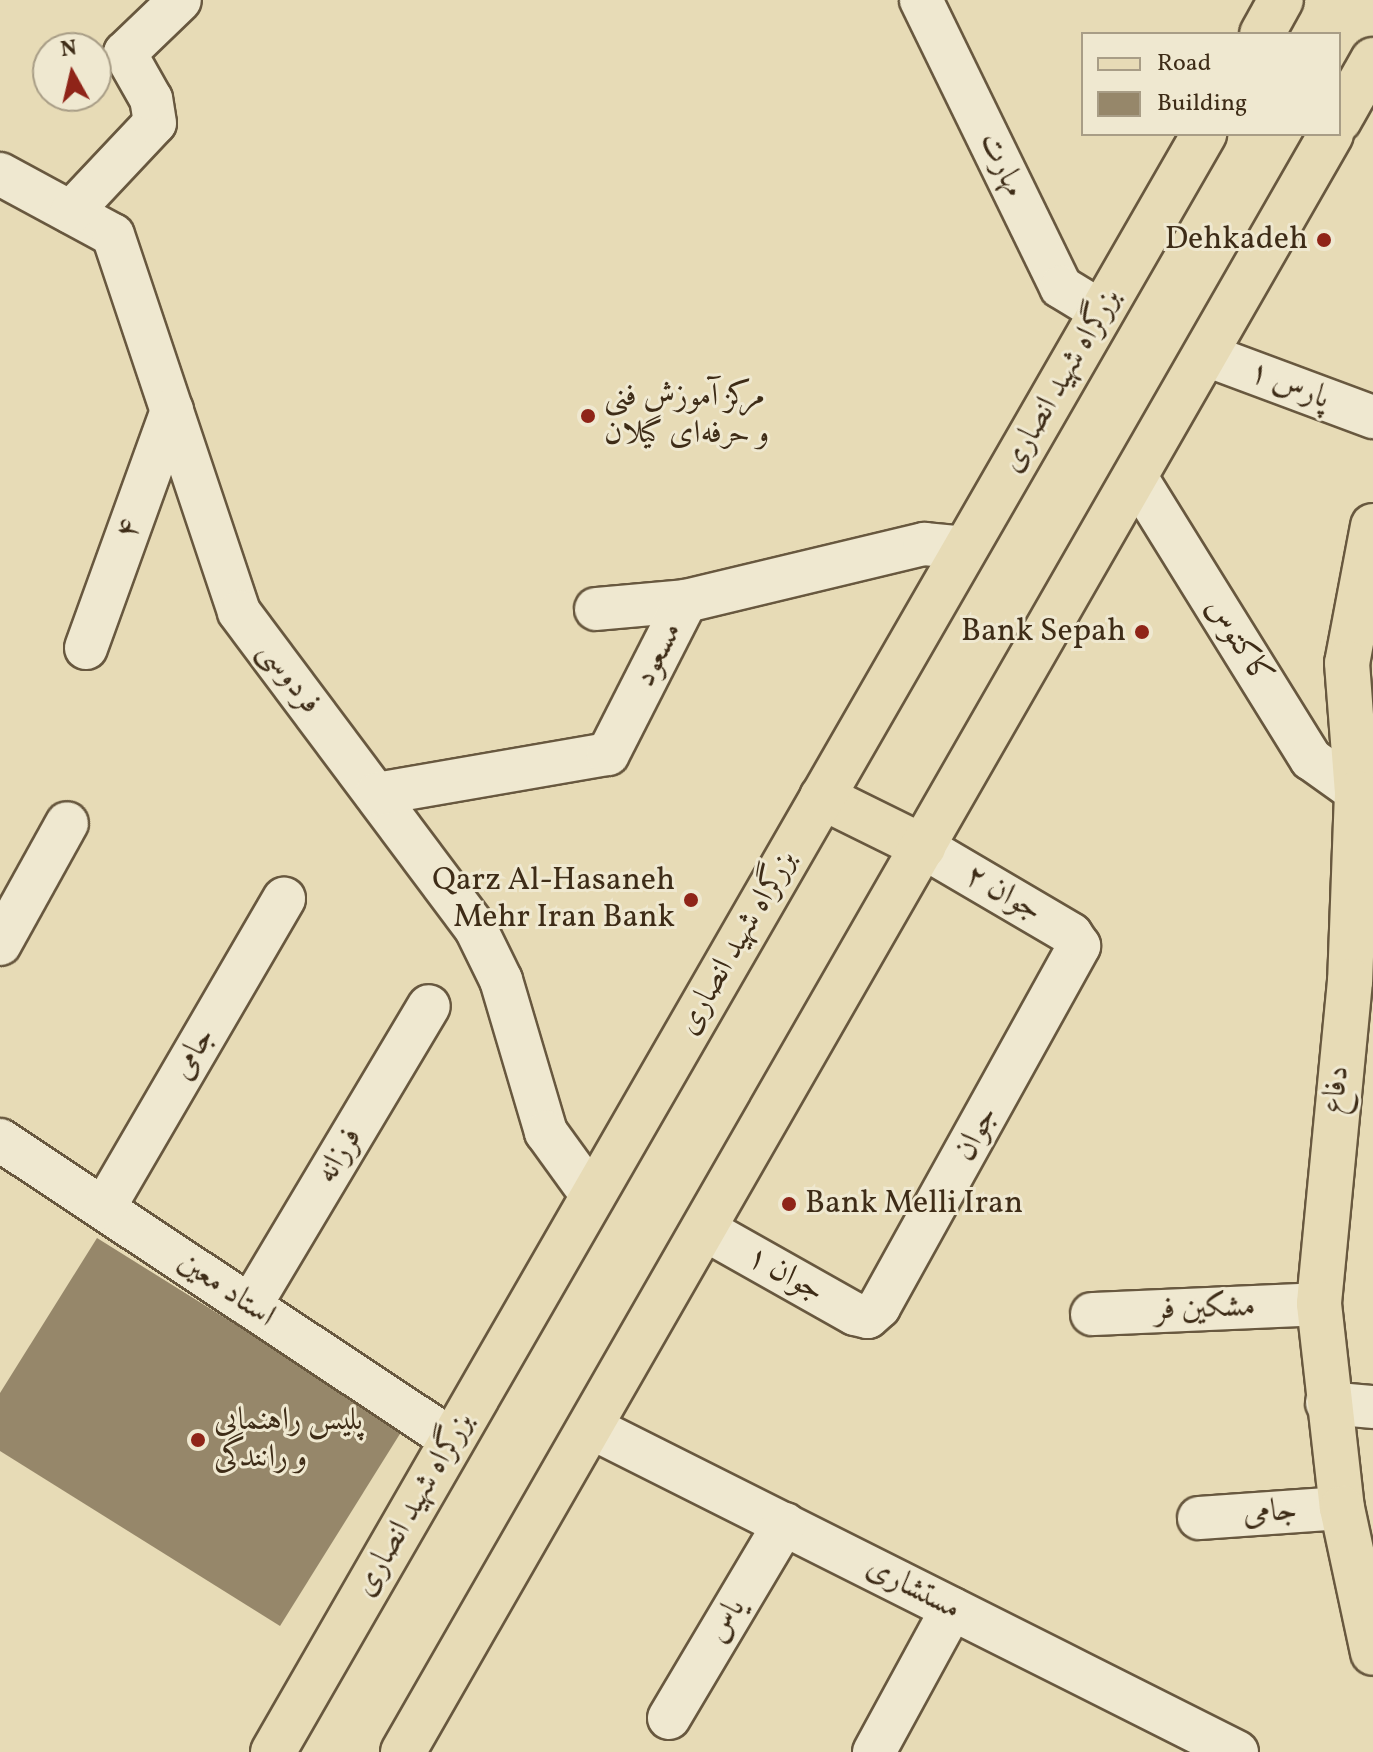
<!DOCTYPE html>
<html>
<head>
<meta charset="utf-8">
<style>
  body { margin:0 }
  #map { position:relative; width:1373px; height:1752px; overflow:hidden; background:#e7dbb6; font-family:Vollkorn,Amiri,serif }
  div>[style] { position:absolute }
  .building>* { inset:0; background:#96876a }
  .roads { filter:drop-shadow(2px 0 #68583f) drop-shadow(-2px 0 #68583f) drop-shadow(0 2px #68583f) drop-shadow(0 -2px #68583f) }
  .minor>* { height:42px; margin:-21px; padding:0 21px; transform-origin:21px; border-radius:21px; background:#efe8d0 }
  .major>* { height:44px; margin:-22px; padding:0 22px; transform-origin:22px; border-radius:22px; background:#e7dbb6 }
  .dots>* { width:22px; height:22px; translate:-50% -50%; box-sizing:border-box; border:4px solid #efe8d0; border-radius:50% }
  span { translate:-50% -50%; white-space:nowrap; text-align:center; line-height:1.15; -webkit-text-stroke:6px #efe8d0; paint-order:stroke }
  .street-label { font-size:32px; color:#3e2c17 }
  .poi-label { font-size:32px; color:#3e2c17 }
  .right { translate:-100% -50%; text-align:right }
  .left { translate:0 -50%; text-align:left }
  .legend { position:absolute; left:1081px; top:32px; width:260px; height:104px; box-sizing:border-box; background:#efe8d0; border:2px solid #a89d86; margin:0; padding:10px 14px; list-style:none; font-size:24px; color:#3e2c17 }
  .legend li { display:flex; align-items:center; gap:16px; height:40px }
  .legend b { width:40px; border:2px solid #a89d86 }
  .north { position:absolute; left:32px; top:32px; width:80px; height:80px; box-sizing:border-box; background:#efe8d0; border:2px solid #a89d86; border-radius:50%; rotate:352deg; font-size:22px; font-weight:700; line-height:32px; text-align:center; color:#3e2c17 }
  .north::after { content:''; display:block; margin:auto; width:28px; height:36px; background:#8f2418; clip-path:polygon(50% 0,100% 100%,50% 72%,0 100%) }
</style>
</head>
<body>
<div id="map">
  <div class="building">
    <div style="clip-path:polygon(97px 1238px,403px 1429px,280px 1626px,0 1451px,0 1393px)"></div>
  </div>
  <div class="roads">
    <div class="minor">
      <div style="left:921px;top:0;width:319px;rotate:64deg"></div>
      <div style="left:1061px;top:287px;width:48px;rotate:31.4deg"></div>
      <div style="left:0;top:174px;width:128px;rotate:28.4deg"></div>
      <div style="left:113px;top:235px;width:397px;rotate:71.5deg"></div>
      <div style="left:239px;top:612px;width:394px;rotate:53.2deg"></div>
      <div style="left:475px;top:927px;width:59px;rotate:63.9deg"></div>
      <div style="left:501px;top:980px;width:159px;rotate:73.5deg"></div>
      <div style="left:546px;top:1132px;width:80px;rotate:54.1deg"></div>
      <div style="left:71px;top:212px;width:122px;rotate:-46.7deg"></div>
      <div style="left:155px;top:123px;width:24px;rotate:-99deg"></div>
      <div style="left:151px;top:99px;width:53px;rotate:-119.5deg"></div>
      <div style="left:125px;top:53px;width:76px;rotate:-43.9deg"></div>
      <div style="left:1206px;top:355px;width:178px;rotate:20.4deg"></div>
      <div style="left:1136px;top:477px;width:332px;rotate:58.2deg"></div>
      <div style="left:1311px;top:759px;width:76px;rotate:35.4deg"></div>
      <div style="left:596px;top:609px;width:90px;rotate:-5.1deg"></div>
      <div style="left:86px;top:648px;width:253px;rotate:-70.1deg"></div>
      <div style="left:376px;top:794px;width:235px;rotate:-9.8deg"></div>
      <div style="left:608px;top:754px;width:172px;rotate:-63deg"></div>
      <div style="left:686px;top:601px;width:245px;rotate:-13.5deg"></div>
      <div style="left:924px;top:544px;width:42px;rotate:5.4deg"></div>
      <div style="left:0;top:944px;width:138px;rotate:-61deg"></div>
      <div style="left:0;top:1140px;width:542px;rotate:33.57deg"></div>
      <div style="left:104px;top:1208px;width:358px;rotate:-59.8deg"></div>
      <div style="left:704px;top:1229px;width:173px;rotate:29.4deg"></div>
      <div style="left:855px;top:1314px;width:13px;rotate:13deg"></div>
      <div style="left:868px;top:1317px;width:15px;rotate:-42deg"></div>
      <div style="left:879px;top:1307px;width:413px;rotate:-61deg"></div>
      <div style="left:1079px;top:946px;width:14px;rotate:-124deg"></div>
      <div style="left:1071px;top:934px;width:172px;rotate:-149.6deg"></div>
      <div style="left:250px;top:1306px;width:349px;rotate:-59.2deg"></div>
      <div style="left:1092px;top:1314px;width:227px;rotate:-2.5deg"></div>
      <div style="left:1327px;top:1403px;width:46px;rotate:5deg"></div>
      <div style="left:590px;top:1427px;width:724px;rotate:26.67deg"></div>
      <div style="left:1199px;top:1518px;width:143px;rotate:-4deg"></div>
      <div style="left:669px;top:1718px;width:226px;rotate:-59.3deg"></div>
      <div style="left:874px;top:1752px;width:163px;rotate:-61.4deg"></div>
    </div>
    <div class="major">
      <div style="left:1262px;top:34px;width:39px;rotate:-61deg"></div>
      <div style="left:1339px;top:120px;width:69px;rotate:-60.5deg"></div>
      <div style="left:1373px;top:526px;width:139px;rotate:100.7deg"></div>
      <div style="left:1347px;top:663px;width:130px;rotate:85.6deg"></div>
      <div style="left:1357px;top:793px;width:188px;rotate:92.1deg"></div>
      <div style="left:1350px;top:981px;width:324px;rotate:95.5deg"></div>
      <div style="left:1319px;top:1304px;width:205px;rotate:83.6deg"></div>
      <div style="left:1342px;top:1508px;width:148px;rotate:77.9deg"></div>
      <div style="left:822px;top:797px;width:113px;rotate:26.3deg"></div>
      <div style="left:273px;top:1752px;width:1867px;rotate:-60.08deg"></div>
      <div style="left:403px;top:1752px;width:1865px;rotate:-60.16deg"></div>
    </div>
  </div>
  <div class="dots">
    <div style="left:1324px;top:240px;background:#8f2418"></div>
    <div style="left:588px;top:416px;background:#8f2418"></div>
    <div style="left:1142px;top:632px;background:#8f2418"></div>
    <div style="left:691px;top:900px;background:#8f2418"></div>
    <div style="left:789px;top:1204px;background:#8f2418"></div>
    <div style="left:198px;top:1440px;background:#8f2418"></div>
  </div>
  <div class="street-label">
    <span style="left:1001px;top:165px;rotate:64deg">مهارت</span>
    <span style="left:1062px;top:381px;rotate:-60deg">بزرگراه شهید انصاری</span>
    <span style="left:1289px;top:386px;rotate:21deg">پارس ۱</span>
    <span style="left:129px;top:529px;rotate:-70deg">۴</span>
    <span style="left:1238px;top:642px;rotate:58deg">کاکتوس</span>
    <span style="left:659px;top:655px;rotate:-63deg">مسعود</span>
    <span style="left:289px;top:678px;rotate:53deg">فردوسی</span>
    <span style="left:1003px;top:894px;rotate:30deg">جوان ۲</span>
    <span style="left:738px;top:943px;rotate:-60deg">بزرگراه شهید انصاری</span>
    <span style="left:194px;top:1054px;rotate:-60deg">جامی</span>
    <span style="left:1337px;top:1090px;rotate:-83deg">دفاع</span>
    <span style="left:977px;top:1134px;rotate:-61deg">جوان</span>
    <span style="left:340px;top:1156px;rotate:-59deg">فرزانه</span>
    <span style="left:785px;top:1275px;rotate:29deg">جوان ۱</span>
    <span style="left:226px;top:1290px;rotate:34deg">استاد معین</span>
    <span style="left:1205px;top:1309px;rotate:-2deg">مشکین فر</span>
    <span style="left:415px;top:1505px;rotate:-60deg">بزرگراه شهید انصاری</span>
    <span style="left:1270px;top:1513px;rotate:-4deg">جامی</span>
    <span style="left:913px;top:1589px;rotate:27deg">مستشاری</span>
    <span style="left:727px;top:1621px;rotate:-59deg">یاس</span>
  </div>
  <div class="poi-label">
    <span class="right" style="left:1308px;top:240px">Dehkadeh</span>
    <span class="left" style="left:604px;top:416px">مرکز آموزش فنی<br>و حرفه‌ای گیلان</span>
    <span class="right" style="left:1126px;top:632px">Bank Sepah</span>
    <span class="right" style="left:675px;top:900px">Qarz Al-Hasaneh<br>Mehr Iran Bank</span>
    <span class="left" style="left:805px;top:1204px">Bank Melli Iran</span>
    <span class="left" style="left:214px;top:1440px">پلیس راهنمایی<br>و رانندگی</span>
  </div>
  <ul class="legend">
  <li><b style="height:10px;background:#e7dbb6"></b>Road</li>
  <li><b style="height:22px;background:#96876a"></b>Building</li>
  </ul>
  <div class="north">N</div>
</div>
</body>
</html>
